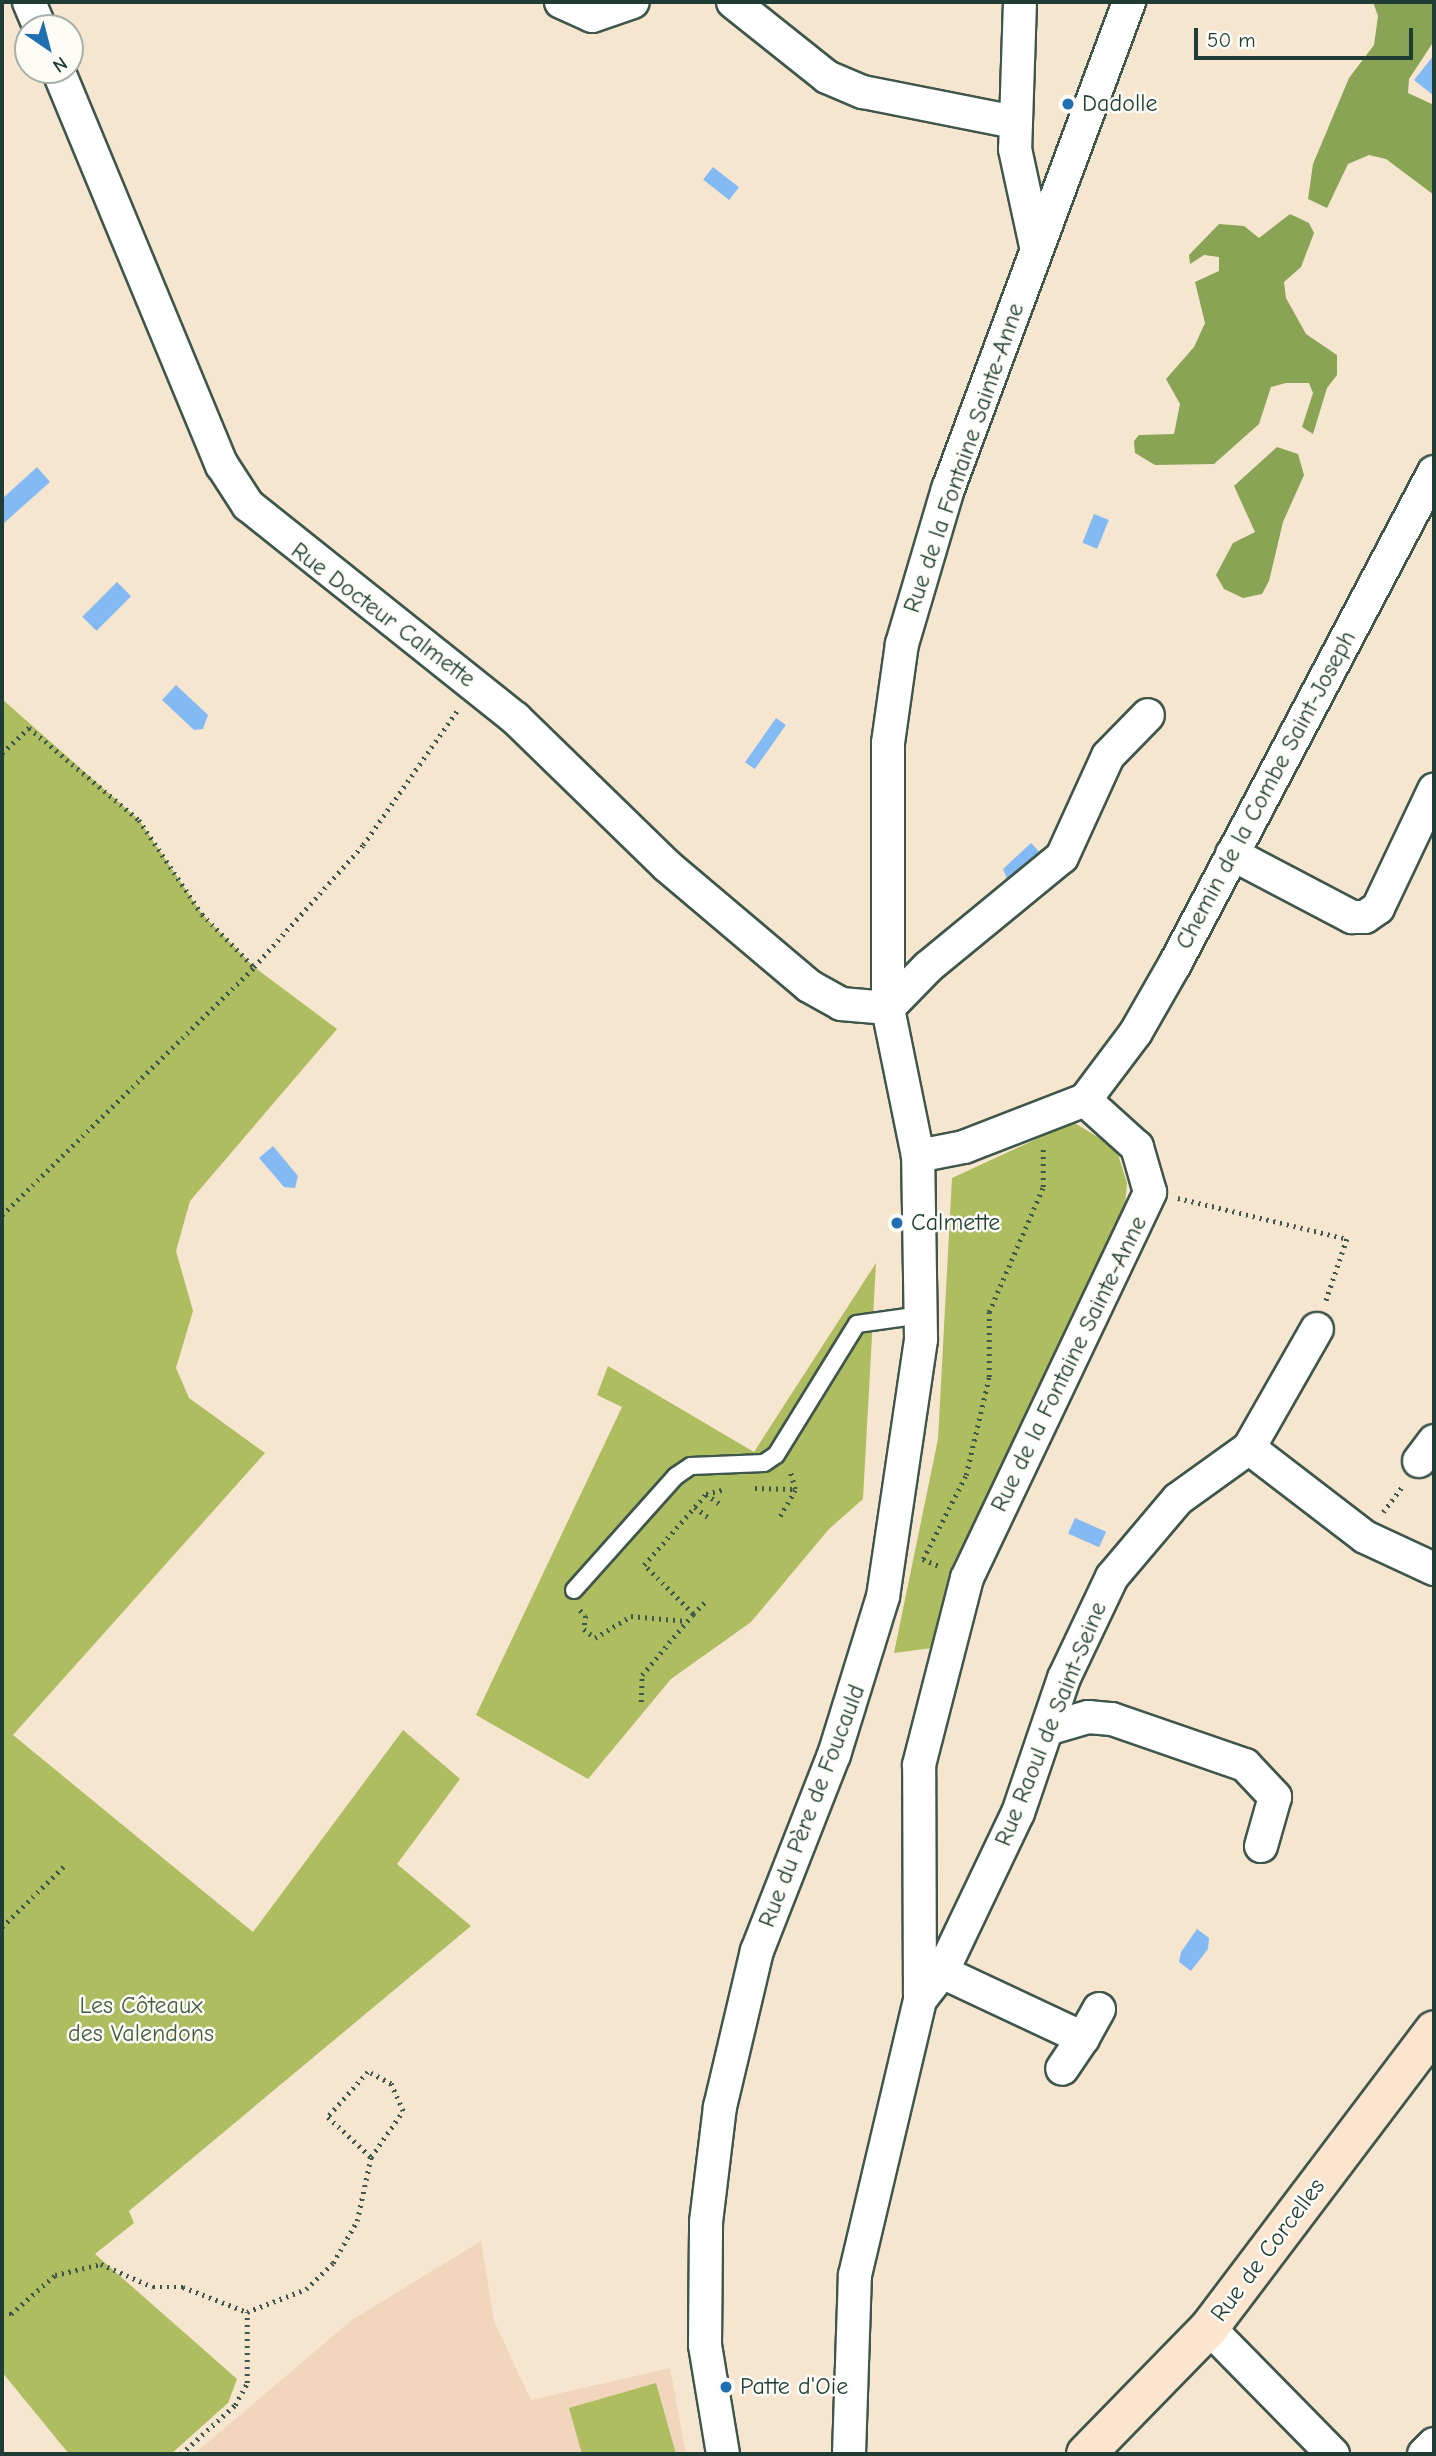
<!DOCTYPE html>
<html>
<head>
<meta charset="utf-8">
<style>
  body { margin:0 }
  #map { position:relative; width:1436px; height:2456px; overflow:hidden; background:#f6e6d0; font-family:"Comic Neue",sans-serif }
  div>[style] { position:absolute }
  .built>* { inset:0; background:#f1d5bd }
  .green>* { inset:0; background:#adbd60 }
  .forest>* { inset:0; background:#8aa456 }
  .water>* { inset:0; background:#84baf3; transform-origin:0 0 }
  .path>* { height:4.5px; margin-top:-2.25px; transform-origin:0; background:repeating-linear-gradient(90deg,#3f564b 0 2px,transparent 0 7px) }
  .roads { filter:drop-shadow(2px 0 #3f564b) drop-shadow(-2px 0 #3f564b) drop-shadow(0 2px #3f564b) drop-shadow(0 -2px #3f564b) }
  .lane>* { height:16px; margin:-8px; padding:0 8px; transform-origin:8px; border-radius:8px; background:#fff }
  .street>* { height:32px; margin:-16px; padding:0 16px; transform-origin:16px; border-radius:16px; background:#fff }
  .secondary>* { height:38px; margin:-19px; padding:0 19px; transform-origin:19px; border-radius:19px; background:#fbe5cf }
  .dots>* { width:19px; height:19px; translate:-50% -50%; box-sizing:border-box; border:4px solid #fdfcf7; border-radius:50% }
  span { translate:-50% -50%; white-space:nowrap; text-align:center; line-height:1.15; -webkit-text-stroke:5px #fdfcf7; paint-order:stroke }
  .poi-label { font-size:24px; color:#1f3d34 }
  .left { translate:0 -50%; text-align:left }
  .street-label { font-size:24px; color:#1f3d34 }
  .park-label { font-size:24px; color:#425d3f }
  .frame { position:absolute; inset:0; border:4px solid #1f3d34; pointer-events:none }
  .north { position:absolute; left:14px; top:14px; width:70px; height:70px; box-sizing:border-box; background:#fdfcf7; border:2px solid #a4b0a9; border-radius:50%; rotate:145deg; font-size:19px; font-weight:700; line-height:28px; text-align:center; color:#1f3d34 }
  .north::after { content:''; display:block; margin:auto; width:24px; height:32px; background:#1f6fb2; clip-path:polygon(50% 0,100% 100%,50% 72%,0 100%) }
  .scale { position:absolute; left:1194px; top:28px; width:219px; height:32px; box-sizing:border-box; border:4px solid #1f3d34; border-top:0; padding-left:9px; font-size:21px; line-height:24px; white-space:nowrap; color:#1f3d34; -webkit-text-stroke:5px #fdfcf7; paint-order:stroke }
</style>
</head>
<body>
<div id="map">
  <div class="built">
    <div style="clip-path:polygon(481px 2241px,494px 2321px,531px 2400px,670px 2368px,686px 2454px,194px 2454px,352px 2320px)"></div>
  </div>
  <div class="green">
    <div style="clip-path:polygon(2px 699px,139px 820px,202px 914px,254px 967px,337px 1029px,190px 1201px,176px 1251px,193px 1311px,176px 1368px,189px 1398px,265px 1453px,13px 1735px,253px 1932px,403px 1730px,460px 1779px,397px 1864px,471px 1926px,129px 2211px,134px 2223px,95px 2254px,237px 2379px,228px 2403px,171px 2454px,69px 2454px,2px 2372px)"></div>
    <div style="clip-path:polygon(1073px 1122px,1116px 1148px,1127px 1183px,1125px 1205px,1059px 1363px,1051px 1373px,1046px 1370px,1015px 1450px,980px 1509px,932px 1648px,894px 1653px,938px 1439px,952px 1178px)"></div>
    <div style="clip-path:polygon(876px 1263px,863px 1499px,829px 1529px,751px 1622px,671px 1679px,588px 1779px,476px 1715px,622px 1407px,597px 1395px,608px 1366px,754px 1452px)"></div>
    <div style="clip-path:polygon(656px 2383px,676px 2454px,582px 2454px,569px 2408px)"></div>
  </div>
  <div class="forest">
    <div style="clip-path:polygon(1373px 2px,1434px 2px,1434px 41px,1409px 79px,1408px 93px,1434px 105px,1434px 195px,1386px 159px,1369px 155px,1348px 164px,1327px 208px,1308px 199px,1313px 164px,1349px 78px,1374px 45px,1378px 16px)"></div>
    <div style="clip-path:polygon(1290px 214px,1309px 223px,1314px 233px,1301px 267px,1284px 282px,1286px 298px,1306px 334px,1337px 355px,1337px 375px,1327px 388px,1313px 434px,1302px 427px,1313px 393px,1309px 383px,1286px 383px,1271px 387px,1259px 424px,1214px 464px,1155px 465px,1135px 453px,1134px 441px,1139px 435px,1174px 434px,1180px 404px,1166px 379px,1194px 347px,1205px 323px,1195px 282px,1219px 271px,1219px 257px,1204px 255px,1190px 264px,1189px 255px,1219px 224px,1244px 226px,1259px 238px)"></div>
    <div style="clip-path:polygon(1277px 447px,1298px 454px,1304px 475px,1283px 522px,1269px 581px,1262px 594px,1243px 598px,1224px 589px,1216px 575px,1233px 543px,1255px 532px,1234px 486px)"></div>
  </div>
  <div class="water">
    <div style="clip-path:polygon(1434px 55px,1434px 96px,1414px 80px)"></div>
    <div style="left:713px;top:167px;width:33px;height:16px;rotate:38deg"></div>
    <div style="clip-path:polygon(37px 467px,50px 482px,4px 523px,2px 499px)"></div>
    <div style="left:1094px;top:514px;width:16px;height:31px;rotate:22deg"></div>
    <div style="left:117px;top:582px;width:20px;height:49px;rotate:45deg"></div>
    <div style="clip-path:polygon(176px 685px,208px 715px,203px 729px,194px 730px,162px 700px)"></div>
    <div style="left:776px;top:718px;width:12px;height:54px;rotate:35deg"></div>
    <div style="clip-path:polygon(1031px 843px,1043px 856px,1010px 886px,1003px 869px)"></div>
    <div style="clip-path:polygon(273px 1146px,298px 1176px,295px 1188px,284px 1187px,259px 1158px)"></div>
    <div style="left:1075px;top:1518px;width:34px;height:17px;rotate:24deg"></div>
    <div style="clip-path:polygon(1197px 1929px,1209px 1938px,1208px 1949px,1191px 1971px,1179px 1962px,1181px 1952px)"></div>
  </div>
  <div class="path">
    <div style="left:2px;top:753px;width:37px;rotate:-43deg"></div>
    <div style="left:29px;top:728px;width:143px;rotate:39.9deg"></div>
    <div style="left:139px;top:820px;width:113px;rotate:56.2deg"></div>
    <div style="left:202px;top:914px;width:74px;rotate:45.5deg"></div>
    <div style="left:254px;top:967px;width:164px;rotate:-48.2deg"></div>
    <div style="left:363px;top:845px;width:167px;rotate:-55deg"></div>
    <div style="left:1178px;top:1198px;width:174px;rotate:13.6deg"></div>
    <div style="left:1347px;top:1239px;width:65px;rotate:108.7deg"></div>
    <div style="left:2px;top:1215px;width:354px;rotate:-44.5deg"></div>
    <div style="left:755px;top:1488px;width:40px;rotate:1.4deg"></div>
    <div style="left:795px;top:1489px;width:18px;rotate:-106deg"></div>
    <div style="left:706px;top:1494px;width:16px;rotate:35deg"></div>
    <div style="left:695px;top:1507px;width:16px;rotate:38deg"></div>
    <div style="left:1383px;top:1512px;width:34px;rotate:-53deg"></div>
    <div style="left:780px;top:1516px;width:30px;rotate:-60deg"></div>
    <div style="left:923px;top:1559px;width:94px;rotate:-62.9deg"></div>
    <div style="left:966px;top:1475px;width:101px;rotate:-76.8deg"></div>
    <div style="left:989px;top:1377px;width:65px;rotate:-90deg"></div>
    <div style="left:989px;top:1312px;width:136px;rotate:-66.6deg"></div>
    <div style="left:1043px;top:1187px;width:39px;rotate:-90deg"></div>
    <div style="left:923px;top:1559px;width:20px;rotate:24deg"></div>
    <div style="left:580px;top:1610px;width:8px;rotate:45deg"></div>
    <div style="left:586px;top:1616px;width:13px;rotate:99deg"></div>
    <div style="left:584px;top:1629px;width:14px;rotate:39deg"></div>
    <div style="left:595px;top:1638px;width:42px;rotate:-31.4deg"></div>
    <div style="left:631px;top:1616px;width:55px;rotate:5.2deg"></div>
    <div style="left:693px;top:1614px;width:16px;rotate:-45deg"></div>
    <div style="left:641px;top:1702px;width:27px;rotate:-88deg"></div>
    <div style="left:642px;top:1675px;width:80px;rotate:-50.1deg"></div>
    <div style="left:693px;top:1614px;width:69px;rotate:-135deg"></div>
    <div style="left:644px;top:1565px;width:94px;rotate:-48.9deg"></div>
    <div style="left:706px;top:1494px;width:20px;rotate:-15deg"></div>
    <div style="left:2px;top:1927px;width:90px;rotate:-44.5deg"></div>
    <div style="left:2px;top:2314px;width:9px"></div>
    <div style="left:11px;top:2314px;width:59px;rotate:-41.6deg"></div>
    <div style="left:55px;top:2275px;width:47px;rotate:-13.4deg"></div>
    <div style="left:101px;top:2264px;width:57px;rotate:23.9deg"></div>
    <div style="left:153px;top:2287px;width:30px"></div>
    <div style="left:183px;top:2287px;width:69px;rotate:21.3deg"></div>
    <div style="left:247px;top:2312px;width:63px;rotate:-21.3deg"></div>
    <div style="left:306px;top:2289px;width:37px;rotate:-44deg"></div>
    <div style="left:333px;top:2263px;width:48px;rotate:-60.3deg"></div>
    <div style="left:357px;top:2221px;width:66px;rotate:-77.7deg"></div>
    <div style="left:371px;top:2157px;width:56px;rotate:-55.2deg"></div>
    <div style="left:403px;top:2111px;width:30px;rotate:-114deg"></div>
    <div style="left:391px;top:2084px;width:26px;rotate:-152deg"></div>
    <div style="left:368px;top:2072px;width:60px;rotate:131.6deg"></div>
    <div style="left:328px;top:2117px;width:59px;rotate:42.9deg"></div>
    <div style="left:181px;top:2454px;width:73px;rotate:-42.2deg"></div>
    <div style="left:235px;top:2405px;width:25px;rotate:-61deg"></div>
    <div style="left:247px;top:2383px;width:71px;rotate:-90deg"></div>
  </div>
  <div class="roads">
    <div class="lane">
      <div style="left:574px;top:1590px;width:153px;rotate:-48.2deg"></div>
      <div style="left:676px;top:1476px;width:18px;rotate:-34deg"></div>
      <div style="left:691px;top:1466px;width:73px;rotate:-2.4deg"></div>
      <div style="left:764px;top:1463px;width:14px;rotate:-34deg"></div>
      <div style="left:776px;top:1455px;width:154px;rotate:-58.3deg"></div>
      <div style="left:857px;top:1324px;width:65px;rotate:-8deg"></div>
    </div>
    <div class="street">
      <div style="left:29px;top:2px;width:28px;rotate:67deg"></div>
      <div style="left:561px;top:2px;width:34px;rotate:24deg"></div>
      <div style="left:592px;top:16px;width:43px;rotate:-18.9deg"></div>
      <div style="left:733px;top:2px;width:120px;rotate:38.6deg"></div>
      <div style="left:827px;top:77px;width:39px;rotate:23deg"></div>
      <div style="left:863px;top:92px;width:155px;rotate:11.2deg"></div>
      <div style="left:1020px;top:2px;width:147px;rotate:91.9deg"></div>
      <div style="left:1015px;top:149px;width:99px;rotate:77.8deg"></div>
      <div style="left:58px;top:70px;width:428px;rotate:67.5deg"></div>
      <div style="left:222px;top:465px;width:48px;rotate:57deg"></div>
      <div style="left:248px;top:505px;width:342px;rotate:38.6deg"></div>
      <div style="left:515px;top:718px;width:211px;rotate:44.2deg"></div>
      <div style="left:666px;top:865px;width:187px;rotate:40.2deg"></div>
      <div style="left:809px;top:986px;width:37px;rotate:29deg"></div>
      <div style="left:841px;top:1004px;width:47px;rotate:4.9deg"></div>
      <div style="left:1232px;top:854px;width:136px;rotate:27.7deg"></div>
      <div style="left:1352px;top:917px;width:13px"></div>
      <div style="left:1365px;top:917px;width:16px;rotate:-35deg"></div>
      <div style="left:1378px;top:908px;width:131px;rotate:-64.6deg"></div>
      <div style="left:888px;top:1008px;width:57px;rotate:-45.7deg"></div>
      <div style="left:928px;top:967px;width:173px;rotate:-39.4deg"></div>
      <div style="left:1062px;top:857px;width:111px;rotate:-65.5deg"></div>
      <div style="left:1108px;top:756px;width:57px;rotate:-45.7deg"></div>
      <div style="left:1085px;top:1100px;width:85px;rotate:-53.1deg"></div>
      <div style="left:1136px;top:1032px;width:78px;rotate:-60.2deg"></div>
      <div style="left:1175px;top:964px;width:556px;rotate:-62.24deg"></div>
      <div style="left:1249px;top:1448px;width:137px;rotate:-60.3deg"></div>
      <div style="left:1419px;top:1461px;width:25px;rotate:-53deg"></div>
      <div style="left:1050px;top:1728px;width:40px;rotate:-16deg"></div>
      <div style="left:1088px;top:1717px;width:24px;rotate:5deg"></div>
      <div style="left:1112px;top:1719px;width:141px;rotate:19.1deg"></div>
      <div style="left:1245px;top:1765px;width:44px;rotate:46.8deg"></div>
      <div style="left:1275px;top:1797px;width:51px;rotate:105.9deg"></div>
      <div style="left:942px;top:1972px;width:156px;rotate:25.1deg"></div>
      <div style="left:1083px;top:2038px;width:37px;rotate:124deg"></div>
      <div style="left:920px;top:2000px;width:36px;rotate:-52deg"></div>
      <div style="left:942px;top:1972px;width:176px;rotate:-64.5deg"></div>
      <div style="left:1018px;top:1813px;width:143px;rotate:-71.2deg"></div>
      <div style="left:1064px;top:1678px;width:112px;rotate:-64.6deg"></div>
      <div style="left:1112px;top:1577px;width:102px;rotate:-49.8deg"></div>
      <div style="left:1178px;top:1499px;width:87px;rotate:-35.7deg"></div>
      <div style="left:1249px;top:1448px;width:146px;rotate:37.5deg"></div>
      <div style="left:1365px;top:1537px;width:76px;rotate:24.9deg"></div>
      <div style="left:1083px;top:2038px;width:33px;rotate:-61deg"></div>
      <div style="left:1209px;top:2328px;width:177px;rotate:45.5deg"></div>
      <div style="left:723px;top:2454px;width:110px;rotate:-99.4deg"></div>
      <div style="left:705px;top:2345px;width:123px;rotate:-89.5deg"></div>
      <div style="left:706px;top:2222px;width:116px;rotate:-83.1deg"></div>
      <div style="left:720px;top:2107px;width:160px;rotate:-76.7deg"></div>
      <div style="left:757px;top:1951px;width:211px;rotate:-68.6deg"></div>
      <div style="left:834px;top:1755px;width:165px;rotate:-72.8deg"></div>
      <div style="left:883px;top:1597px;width:261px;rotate:-81.6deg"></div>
      <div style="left:921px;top:1339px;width:183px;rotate:-90.9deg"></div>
      <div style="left:918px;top:1156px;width:151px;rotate:-101.5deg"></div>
      <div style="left:888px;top:1008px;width:265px;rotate:-90deg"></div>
      <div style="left:888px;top:743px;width:100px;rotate:-82deg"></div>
      <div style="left:902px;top:644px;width:162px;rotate:-73.5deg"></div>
      <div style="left:948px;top:489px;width:520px;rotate:-69.61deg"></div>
      <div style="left:849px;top:2454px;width:179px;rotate:-88.1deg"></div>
      <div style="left:855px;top:2275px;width:283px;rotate:-76.7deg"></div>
      <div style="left:920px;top:2000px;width:235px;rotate:-90.2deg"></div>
      <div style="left:919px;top:1765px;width:193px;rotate:-75.6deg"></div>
      <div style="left:967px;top:1578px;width:427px;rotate:-64.6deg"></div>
      <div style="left:1150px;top:1192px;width:47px;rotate:-106.1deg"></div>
      <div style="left:1137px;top:1147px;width:70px;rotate:-137.9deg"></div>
      <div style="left:1085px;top:1100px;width:130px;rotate:158.8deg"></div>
      <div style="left:964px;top:1147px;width:47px;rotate:168.9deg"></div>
      <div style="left:1424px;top:2454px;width:14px;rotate:-45deg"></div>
    </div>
    <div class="secondary">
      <div style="left:1086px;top:2454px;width:176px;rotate:-45.7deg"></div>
      <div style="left:1209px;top:2328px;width:373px;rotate:-52.9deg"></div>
    </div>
  </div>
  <div class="dots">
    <div style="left:1068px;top:104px;background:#1f6fb2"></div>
    <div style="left:897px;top:1223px;background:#1f6fb2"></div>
    <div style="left:726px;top:2387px;background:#1f6fb2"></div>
  </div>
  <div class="poi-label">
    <span class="left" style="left:1082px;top:104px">Dadolle</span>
    <span class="left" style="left:911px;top:1223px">Calmette</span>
    <span class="left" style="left:740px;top:2387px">Patte d'Oie</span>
  </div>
  <div class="street-label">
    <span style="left:964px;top:458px;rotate:-71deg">Rue de la Fontaine Sainte-Anne</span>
    <span style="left:383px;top:615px;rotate:37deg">Rue Docteur Calmette</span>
    <span style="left:1266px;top:790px;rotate:-62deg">Chemin de la Combe Saint-Joseph</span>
    <span style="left:1069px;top:1364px;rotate:-64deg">Rue de la Fontaine Sainte-Anne</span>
    <span style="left:1051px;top:1724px;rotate:-68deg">Rue Raoul de Saint-Seine</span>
    <span style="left:812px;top:1806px;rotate:-69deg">Rue du Père de Foucauld</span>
    <span style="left:1268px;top:2250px;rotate:-53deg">Rue de Corcelles</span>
  </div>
  <div class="park-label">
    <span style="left:141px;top:2020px">Les Côteaux<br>des Valendons</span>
  </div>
  <div class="frame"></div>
  <div class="north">N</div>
  <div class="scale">50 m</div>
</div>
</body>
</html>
